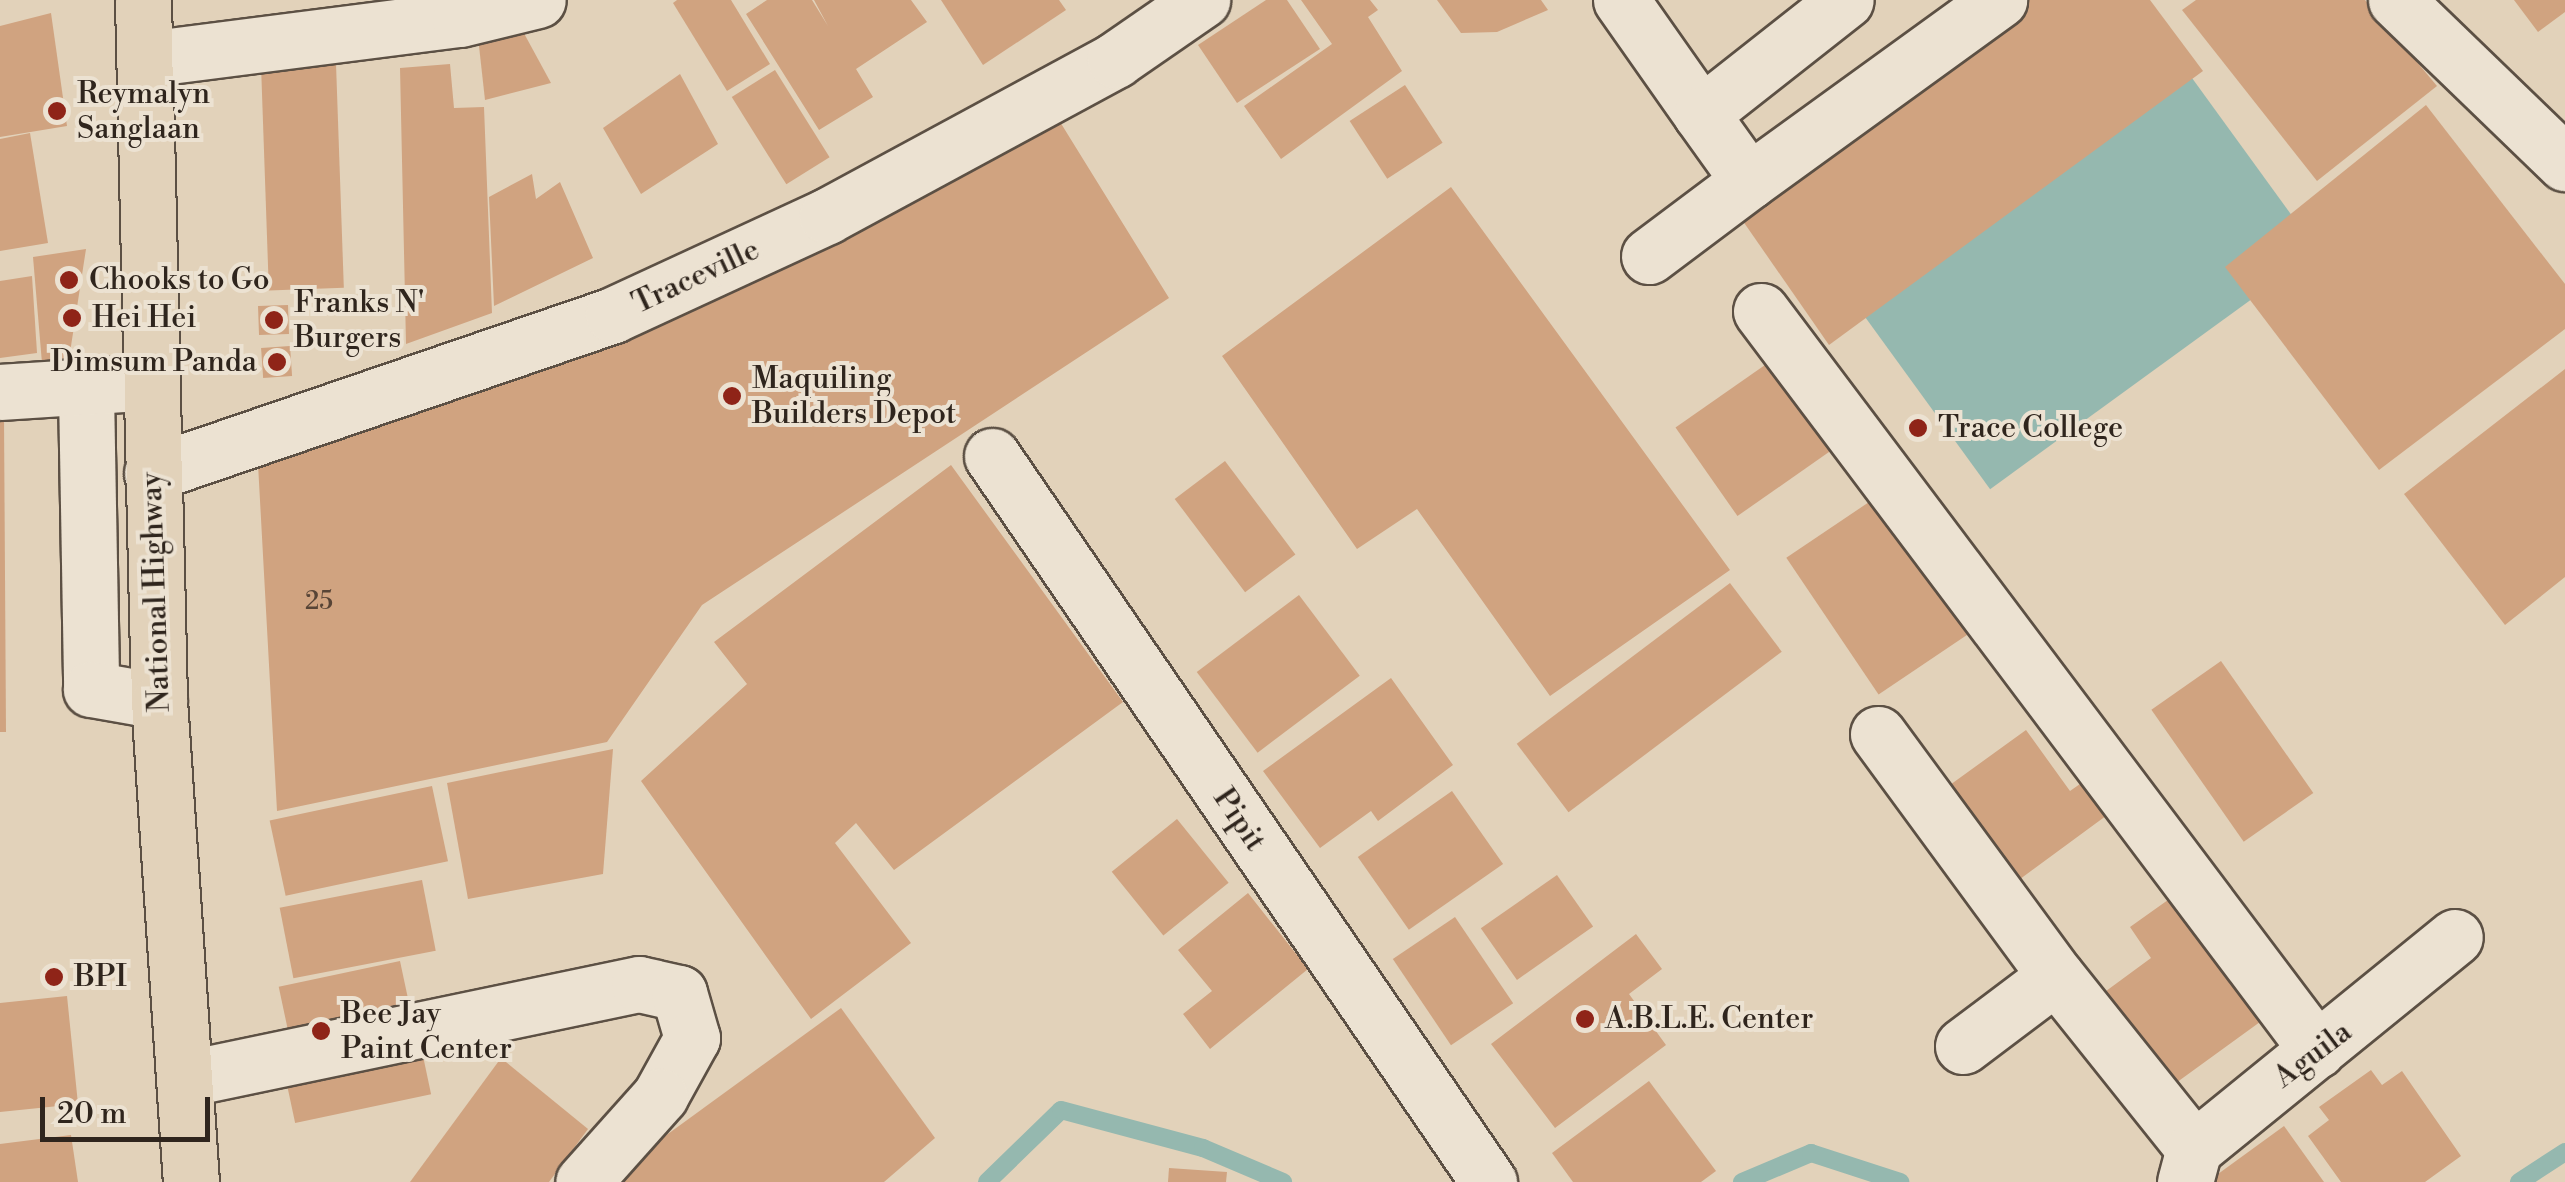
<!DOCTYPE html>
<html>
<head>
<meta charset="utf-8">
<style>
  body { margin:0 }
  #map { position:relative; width:2565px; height:1182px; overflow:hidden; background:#e2d2ba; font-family:"Libre Bodoni",serif }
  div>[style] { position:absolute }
  .water>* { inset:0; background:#95b8af; transform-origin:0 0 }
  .stream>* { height:18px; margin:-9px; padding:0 9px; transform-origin:9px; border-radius:9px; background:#95b8af }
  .building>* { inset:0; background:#d0a380; transform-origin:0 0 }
  .roads { filter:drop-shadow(2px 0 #5c5044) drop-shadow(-2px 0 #5c5044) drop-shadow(0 2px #5c5044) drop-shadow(0 -2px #5c5044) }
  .minor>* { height:55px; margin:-27.5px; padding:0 27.5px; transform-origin:27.5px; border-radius:27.5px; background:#ece2d2 }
  .major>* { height:55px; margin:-27.5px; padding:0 27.5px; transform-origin:27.5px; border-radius:27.5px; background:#e2d2ba }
  .dots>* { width:28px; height:28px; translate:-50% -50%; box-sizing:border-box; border:5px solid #ece2d2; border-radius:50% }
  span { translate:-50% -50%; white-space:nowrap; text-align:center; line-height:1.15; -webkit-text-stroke:8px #ece2d2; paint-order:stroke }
  .number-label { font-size:25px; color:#574436 }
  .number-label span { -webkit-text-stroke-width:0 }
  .poi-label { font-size:30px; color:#2f251d }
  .left { translate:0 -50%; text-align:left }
  .right { translate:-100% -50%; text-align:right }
  .street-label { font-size:30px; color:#2f251d }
  .scale { position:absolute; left:40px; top:1097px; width:170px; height:45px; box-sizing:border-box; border:5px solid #2f251d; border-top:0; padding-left:12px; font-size:30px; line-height:35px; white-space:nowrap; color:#2f251d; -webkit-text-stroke:8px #ece2d2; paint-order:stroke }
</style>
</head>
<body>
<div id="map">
  <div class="water">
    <div style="left:2192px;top:78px;width:214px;height:405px;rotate:54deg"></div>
  </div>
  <div class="stream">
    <div style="left:987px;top:1182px;width:103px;rotate:-44.2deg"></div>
    <div style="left:1061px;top:1110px;width:147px;rotate:15deg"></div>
    <div style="left:1203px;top:1148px;width:87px;rotate:23deg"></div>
    <div style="left:1742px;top:1182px;width:75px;rotate:-22.8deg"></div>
    <div style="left:1811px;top:1153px;width:94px;rotate:18deg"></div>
    <div style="left:2519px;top:1182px;width:55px;rotate:-33.1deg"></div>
  </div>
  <div class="building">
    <div style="clip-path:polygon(677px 0,731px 0,770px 64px,727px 91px,673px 3px)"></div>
    <div style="clip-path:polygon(767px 0,812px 0,828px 26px,814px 0,911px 0,927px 22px,856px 69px,873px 97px,819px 130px,746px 14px)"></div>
    <div style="clip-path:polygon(941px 0,1059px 0,1066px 10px,983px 65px)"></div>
    <div style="clip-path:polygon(1266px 0,1287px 0,1320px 49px,1237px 103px,1198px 45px)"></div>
    <div style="clip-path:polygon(1301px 0,1370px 0,1378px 10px,1368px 17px,1402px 71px,1281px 159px,1244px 106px,1332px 44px)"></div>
    <div style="clip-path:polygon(1437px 0,1541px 0,1548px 10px,1497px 32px,1461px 33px)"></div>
    <div style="clip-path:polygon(2020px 0,2150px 0,2203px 71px,1829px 345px,1738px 214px)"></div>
    <div style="clip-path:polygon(2196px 0,2365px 0,2437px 86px,2317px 181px,2182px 10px)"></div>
    <div style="clip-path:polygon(2514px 0,2565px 0,2565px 12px,2538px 32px)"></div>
    <div style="clip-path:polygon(51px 13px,67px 126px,0 137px,0 26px)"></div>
    <div style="clip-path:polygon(520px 26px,551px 83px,485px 100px,478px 37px)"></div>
    <div style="left:335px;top:35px;width:253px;height:75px;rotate:88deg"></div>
    <div style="clip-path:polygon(450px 64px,454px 108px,484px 107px,492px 313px,406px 344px,400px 68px)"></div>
    <div style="left:775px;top:70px;width:103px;height:51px;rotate:58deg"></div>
    <div style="clip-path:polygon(680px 74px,718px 144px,641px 194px,603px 128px)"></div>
    <div style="left:1405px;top:85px;width:69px;height:66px;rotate:57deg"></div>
    <div style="clip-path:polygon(2426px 105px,2565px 284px,2565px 329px,2379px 470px,2225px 267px)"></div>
    <div style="clip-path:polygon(1057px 117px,1169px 298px,702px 605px,607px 742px,277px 811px,258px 464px)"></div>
    <div style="clip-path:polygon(30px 133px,48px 243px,0 251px,0 139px)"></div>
    <div style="clip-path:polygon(532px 174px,536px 199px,560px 182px,593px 258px,494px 306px,489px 197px)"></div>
    <div style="clip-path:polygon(1451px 187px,1730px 570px,1550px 696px,1417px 509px,1357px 549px,1222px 356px)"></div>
    <div style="clip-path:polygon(86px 249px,69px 359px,42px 363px,33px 257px)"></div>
    <div style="clip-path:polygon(32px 276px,37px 353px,0 358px,0 281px)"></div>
    <div style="left:288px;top:305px;width:29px;height:30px;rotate:88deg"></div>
    <div style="left:290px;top:346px;width:30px;height:29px;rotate:86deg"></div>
    <div style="left:1782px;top:353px;width:108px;height:130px;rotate:55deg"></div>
    <div style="clip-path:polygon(2565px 369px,2565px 577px,2505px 625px,2404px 494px)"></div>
    <div style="clip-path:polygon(4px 418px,6px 732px,0 732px,0 419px)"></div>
    <div style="left:1225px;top:461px;width:117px;height:63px;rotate:53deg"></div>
    <div style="clip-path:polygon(951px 465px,1123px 702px,894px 870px,856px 823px,835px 843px,911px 943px,811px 1019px,641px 781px,747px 684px,714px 642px)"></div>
    <div style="left:1875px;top:498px;width:165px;height:107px;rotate:56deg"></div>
    <div style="left:1730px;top:583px;width:86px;height:267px;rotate:53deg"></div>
    <div style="left:1299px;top:595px;width:101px;height:128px;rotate:53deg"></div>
    <div style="left:2221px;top:661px;width:161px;height:85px;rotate:55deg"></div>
    <div style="clip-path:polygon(1391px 678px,1453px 765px,1378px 821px,1371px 811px,1320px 848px,1263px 771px)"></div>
    <div style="clip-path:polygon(2026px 730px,2070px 791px,2090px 777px,2114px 810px,2012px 885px,1943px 790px)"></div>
    <div style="clip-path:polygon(613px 749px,603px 874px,468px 899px,447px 783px)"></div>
    <div style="left:432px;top:786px;width:77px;height:166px;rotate:78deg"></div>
    <div style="left:1452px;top:791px;width:89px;height:115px;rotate:55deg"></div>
    <div style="left:1177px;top:819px;width:82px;height:84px;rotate:51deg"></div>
    <div style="left:1557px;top:875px;width:63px;height:93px;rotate:55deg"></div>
    <div style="left:422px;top:880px;width:72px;height:145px;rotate:79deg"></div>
    <div style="clip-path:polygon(2182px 890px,2271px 1014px,2169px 1088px,2102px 994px,2151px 958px,2130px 927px)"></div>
    <div style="clip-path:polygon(1248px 893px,1308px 969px,1210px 1049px,1183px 1014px,1212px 991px,1178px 950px)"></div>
    <div style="left:1455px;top:917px;width:104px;height:75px;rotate:56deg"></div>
    <div style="clip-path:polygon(1636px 934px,1662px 969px,1629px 994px,1666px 1045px,1555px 1128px,1491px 1044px)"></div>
    <div style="left:400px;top:961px;width:55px;height:124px;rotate:78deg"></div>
    <div style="clip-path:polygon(67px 996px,78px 1104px,0 1112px,0 1003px)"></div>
    <div style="clip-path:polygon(841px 1008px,935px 1138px,884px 1182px,602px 1182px)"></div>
    <div style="left:423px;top:1056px;width:39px;height:139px;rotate:78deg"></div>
    <div style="clip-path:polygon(501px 1058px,588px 1129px,549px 1182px,410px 1182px)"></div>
    <div style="clip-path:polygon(2371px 1070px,2382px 1085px,2402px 1071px,2461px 1156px,2425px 1182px,2341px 1182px,2308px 1136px,2329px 1120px,2319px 1107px)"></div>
    <div style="clip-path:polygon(1649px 1081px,1716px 1171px,1701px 1182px,1573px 1182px,1552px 1153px)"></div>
    <div style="clip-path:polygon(2284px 1126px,2324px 1182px,2207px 1182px)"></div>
    <div style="clip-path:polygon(71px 1135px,78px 1182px,0 1182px,0 1144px)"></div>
    <div style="clip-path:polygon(1169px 1168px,1227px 1172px,1226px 1182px,1168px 1182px)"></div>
  </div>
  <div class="roads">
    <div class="minor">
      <div style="left:1621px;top:0;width:139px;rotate:54.9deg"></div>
      <div style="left:1701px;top:114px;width:184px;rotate:-38.2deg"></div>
      <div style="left:2396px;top:0;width:235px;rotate:44deg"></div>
      <div style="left:146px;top:59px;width:317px;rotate:-7.3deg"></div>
      <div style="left:460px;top:19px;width:80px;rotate:-13.7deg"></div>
      <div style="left:1749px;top:181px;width:309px;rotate:-35.9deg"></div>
      <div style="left:1649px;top:256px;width:125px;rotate:-36.9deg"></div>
      <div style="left:1749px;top:181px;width:82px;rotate:-125.6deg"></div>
      <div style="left:1761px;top:311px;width:925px;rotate:53.04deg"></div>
      <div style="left:86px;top:391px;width:298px;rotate:89deg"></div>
      <div style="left:91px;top:689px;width:69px;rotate:10deg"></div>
      <div style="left:0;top:392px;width:123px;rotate:-3.7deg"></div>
      <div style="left:992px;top:456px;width:880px;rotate:55.61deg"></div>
      <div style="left:152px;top:473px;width:487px;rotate:-18.9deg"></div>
      <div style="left:613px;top:315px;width:236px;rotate:-24.8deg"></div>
      <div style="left:827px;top:216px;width:328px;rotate:-28.4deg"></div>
      <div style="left:1115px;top:60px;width:106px;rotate:-34.6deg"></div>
      <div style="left:1878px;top:734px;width:300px;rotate:53.7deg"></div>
      <div style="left:2056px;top:976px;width:221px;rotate:51.4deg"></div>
      <div style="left:1963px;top:1046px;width:116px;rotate:-37deg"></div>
      <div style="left:184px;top:1079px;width:465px;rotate:-11.8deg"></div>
      <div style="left:639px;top:984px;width:41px;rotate:12.7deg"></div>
      <div style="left:679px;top:993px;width:47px;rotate:73.9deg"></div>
      <div style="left:692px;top:1038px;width:66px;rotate:118.9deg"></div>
      <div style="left:660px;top:1096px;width:115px;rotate:131.8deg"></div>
      <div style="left:2185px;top:1182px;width:34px;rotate:-75deg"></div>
      <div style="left:2194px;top:1149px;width:336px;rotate:-39.1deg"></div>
    </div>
    <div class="major">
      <div style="left:143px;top:0;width:701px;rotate:88.69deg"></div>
      <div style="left:159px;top:701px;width:482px;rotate:86.2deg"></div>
    </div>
  </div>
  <div class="dots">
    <div style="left:57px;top:111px;background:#8f2418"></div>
    <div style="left:69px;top:280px;background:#8f2418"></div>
    <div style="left:72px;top:318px;background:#8f2418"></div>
    <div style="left:274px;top:320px;background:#8f2418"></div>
    <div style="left:277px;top:362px;background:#8f2418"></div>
    <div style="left:732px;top:396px;background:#8f2418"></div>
    <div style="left:1918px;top:428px;background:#8f2418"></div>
    <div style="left:54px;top:977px;background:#8f2418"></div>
    <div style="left:1585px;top:1019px;background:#8f2418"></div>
    <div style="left:321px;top:1031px;background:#8f2418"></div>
  </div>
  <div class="number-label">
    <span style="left:319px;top:602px">25</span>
  </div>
  <div class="poi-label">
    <span class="left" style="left:77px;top:111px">Reymalyn<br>Sanglaan</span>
    <span class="left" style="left:89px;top:280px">Chooks to Go</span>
    <span class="left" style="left:294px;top:320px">Franks N'<br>Burgers</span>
    <span class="left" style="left:92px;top:318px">Hei Hei</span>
    <span class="right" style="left:257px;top:362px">Dimsum Panda</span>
    <span class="left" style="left:752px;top:396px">Maquiling<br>Builders Depot</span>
    <span class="left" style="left:1938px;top:428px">Trace College</span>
    <span class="left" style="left:74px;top:977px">BPI</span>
    <span class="left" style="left:341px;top:1031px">Bee Jay<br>Paint Center</span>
    <span class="left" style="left:1605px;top:1019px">A.B.L.E. Center</span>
  </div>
  <div class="street-label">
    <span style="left:696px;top:277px;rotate:-25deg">Traceville</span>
    <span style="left:156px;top:592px;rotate:-92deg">National Highway</span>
    <span style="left:1239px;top:820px;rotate:56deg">Pipit</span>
    <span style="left:2313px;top:1055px;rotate:-37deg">Aguila</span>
  </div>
  <div class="scale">20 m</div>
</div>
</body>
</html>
